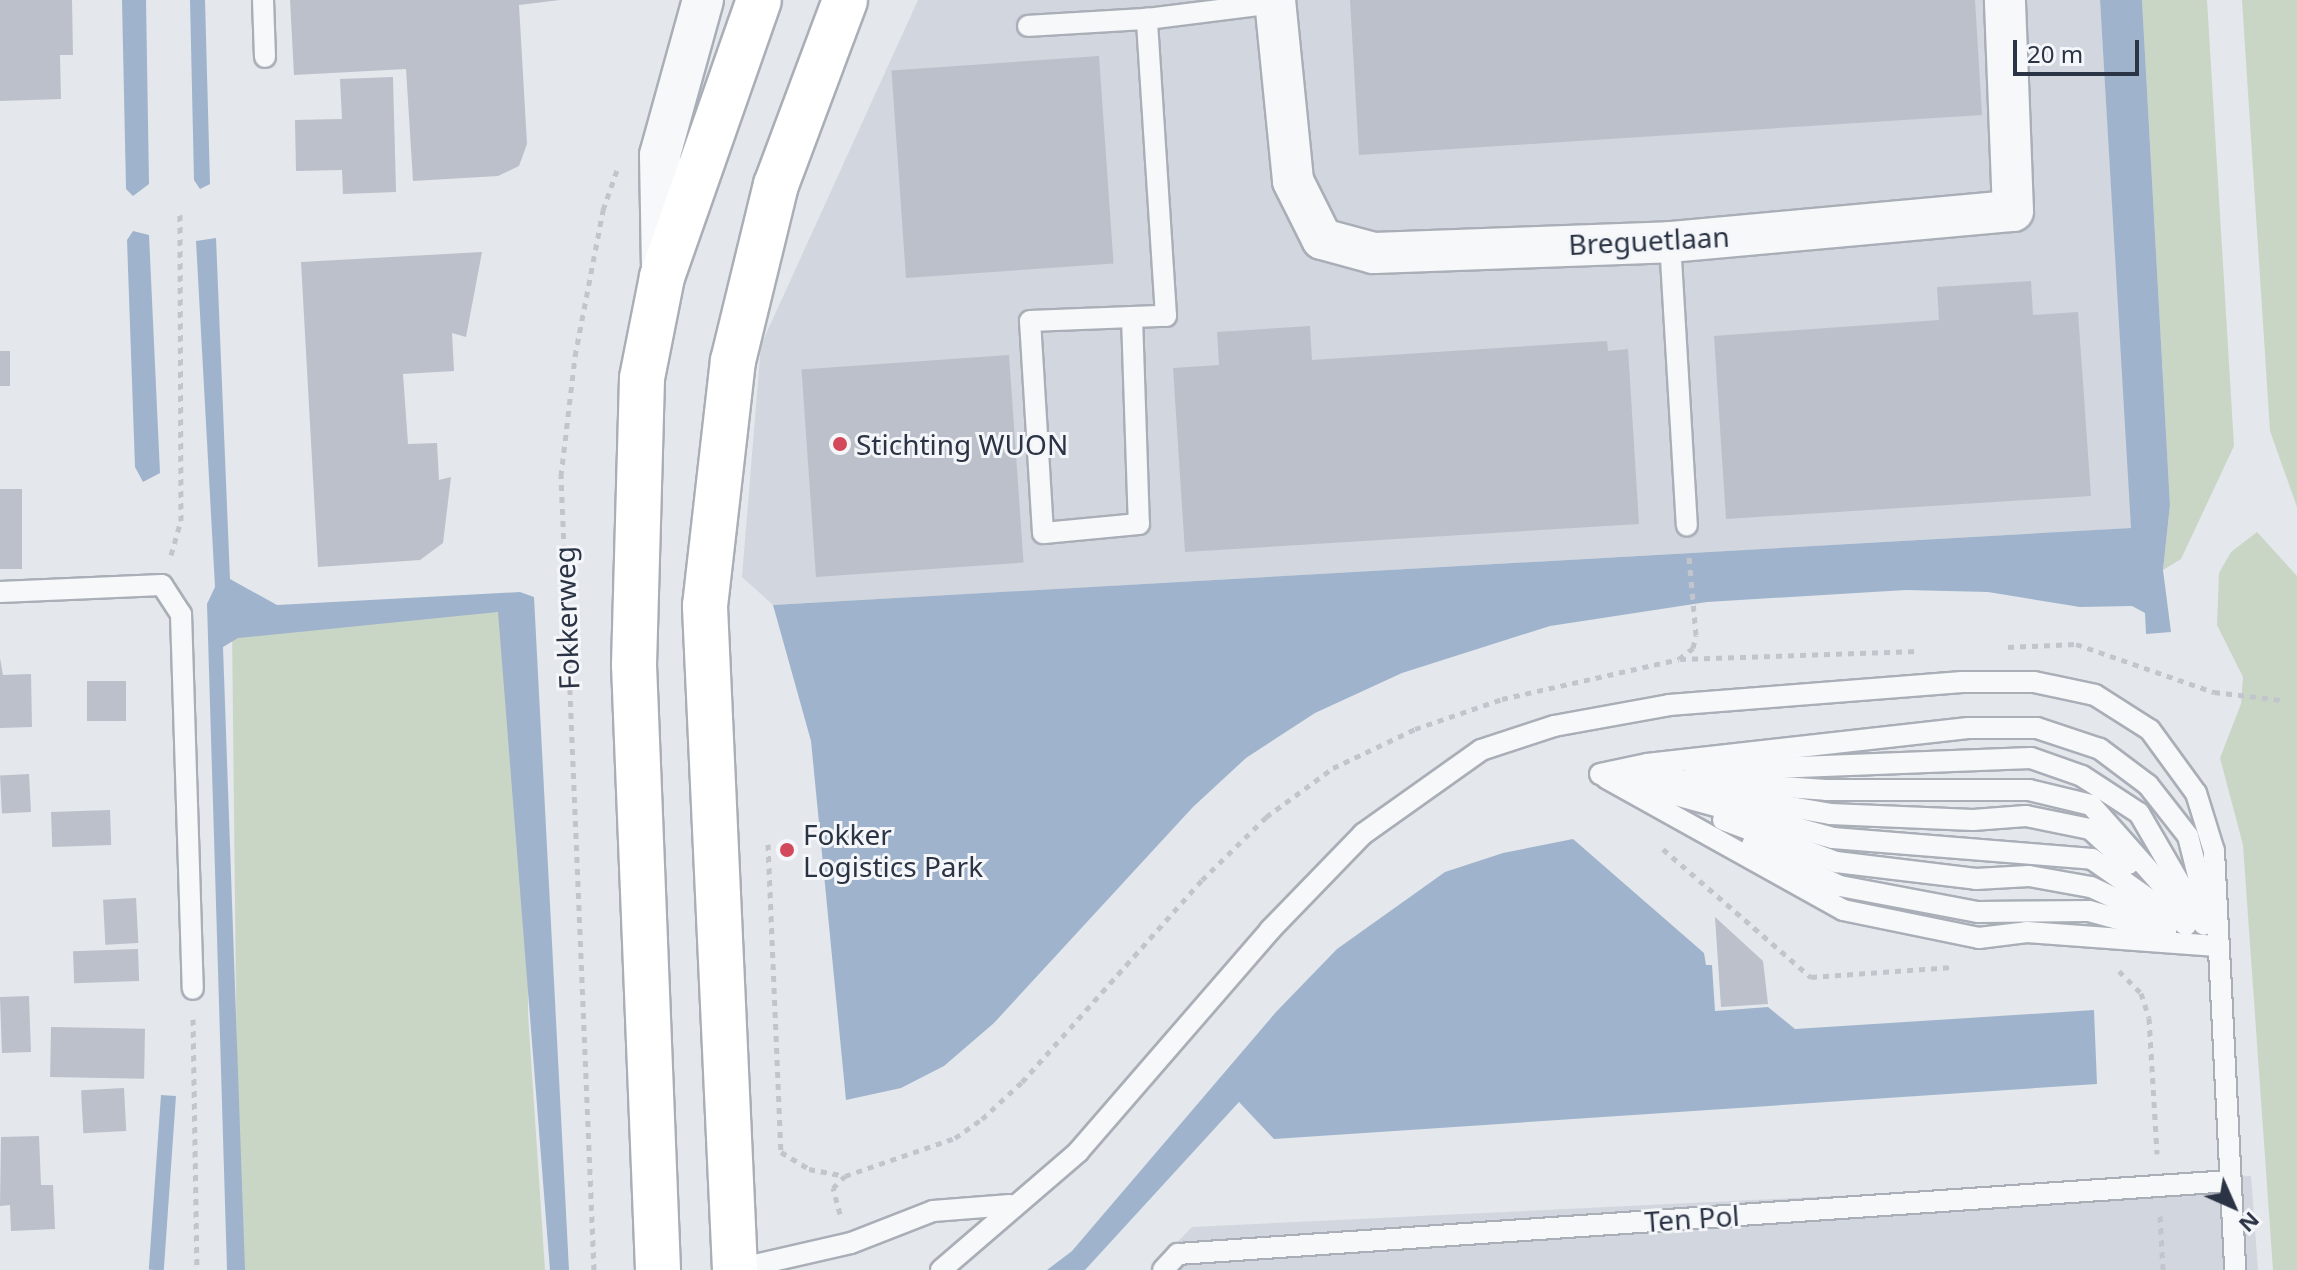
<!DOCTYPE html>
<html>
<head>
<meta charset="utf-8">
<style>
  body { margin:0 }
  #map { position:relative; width:2297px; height:1270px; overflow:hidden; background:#e4e7ec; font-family:"Noto Sans",sans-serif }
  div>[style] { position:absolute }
  .built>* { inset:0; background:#d2d6de }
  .green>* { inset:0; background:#c9d6c5 }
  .water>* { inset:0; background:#9fb4cc; transform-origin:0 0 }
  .building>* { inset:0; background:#bbc0ca; transform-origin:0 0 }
  .path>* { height:5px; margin-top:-2.5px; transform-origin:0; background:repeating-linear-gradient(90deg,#c2c5cb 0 6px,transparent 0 12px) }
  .roads { filter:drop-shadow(2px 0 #a9aeb7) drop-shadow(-2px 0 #a9aeb7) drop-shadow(0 2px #a9aeb7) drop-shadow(0 -2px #a9aeb7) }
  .lane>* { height:20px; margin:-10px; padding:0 10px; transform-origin:10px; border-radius:10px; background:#f7f8fa }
  .street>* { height:40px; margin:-20px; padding:0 20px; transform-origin:20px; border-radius:20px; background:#f7f8fa }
  .primary>* { height:44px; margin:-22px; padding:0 22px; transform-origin:22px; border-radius:22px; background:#fff }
  .dots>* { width:22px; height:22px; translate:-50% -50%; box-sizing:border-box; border:4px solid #f4f6f9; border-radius:50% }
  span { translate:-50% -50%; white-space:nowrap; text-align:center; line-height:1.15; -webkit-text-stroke:6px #f4f6f9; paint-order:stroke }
  .street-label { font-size:28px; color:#2b3445 }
  .poi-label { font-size:28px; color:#2b3445 }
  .left { translate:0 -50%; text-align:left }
  .north { position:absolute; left:2193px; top:1166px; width:80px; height:80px; -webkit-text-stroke:6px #f4f6f9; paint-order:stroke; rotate:135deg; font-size:22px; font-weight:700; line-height:32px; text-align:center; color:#2b3445 }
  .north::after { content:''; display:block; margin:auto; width:28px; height:36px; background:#2b3445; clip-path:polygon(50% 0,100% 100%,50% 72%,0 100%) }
  .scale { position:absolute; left:2013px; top:40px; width:126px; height:36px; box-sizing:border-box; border:4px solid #2b3445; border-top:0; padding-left:10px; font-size:24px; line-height:28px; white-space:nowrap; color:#2b3445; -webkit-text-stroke:6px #f4f6f9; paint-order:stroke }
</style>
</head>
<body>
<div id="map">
  <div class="built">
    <div style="clip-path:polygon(918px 0,2100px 0,2132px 528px,773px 605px,742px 577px,761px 345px)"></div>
    <div style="clip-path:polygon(2251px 1176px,2258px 1270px,1151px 1270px,1192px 1227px)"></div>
  </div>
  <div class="green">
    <div style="clip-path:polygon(2142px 0,2207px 0,2234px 446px,2181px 559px,2163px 570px,2170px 505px)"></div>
    <div style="clip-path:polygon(2242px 0,2297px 0,2297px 507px,2270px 431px)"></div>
    <div style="clip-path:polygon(2257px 532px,2297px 576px,2297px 1270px,2273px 1270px,2243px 845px,2220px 758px,2241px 704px,2243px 677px,2217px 625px,2219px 573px,2231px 552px)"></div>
    <div style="clip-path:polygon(527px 605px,528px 1014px,545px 1270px,239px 1270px,232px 626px)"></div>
  </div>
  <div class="water">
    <div style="clip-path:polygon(122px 0,146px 0,149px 184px,133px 196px,126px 189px)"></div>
    <div style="clip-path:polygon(190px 0,205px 0,210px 184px,200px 189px,194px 180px)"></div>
    <div style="clip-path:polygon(2100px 0,2142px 0,2170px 505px,2163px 570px,2171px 632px,2146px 634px,2145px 613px,2132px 606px,2080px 607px,1988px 592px,1906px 590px,1707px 602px,1550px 626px,1402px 673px,1315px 713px,1246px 758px,1193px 807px,994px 1023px,944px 1066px,901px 1088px,846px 1100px,811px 741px,773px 605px,2131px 528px)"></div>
    <div style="clip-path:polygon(133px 231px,149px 235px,160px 473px,143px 482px,135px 467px,127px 240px)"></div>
    <div style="clip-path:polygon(216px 238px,230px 579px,277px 605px,520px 592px,534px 597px,569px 1270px,550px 1270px,498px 612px,238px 638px,223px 647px,245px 1270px,227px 1270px,207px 604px,215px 587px,196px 241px)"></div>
    <div style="clip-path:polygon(1573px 839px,1704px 953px,1706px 965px,1712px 965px,1715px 1011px,1768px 1007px,1795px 1029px,2094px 1010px,2097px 1084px,1274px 1139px,1239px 1102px,1085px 1270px,1047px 1270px,1072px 1251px,1276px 1012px,1337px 949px,1445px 872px,1503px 853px)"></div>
    <div style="left:161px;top:1095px;width:15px;height:175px;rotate:4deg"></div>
  </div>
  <div class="building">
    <div style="clip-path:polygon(0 0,72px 0,73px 55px,60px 55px,61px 99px,0 101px)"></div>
    <div style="clip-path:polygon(290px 0,560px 0,519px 5px,527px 144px,519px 166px,498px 176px,413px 181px,406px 69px,294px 75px)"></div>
    <div style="clip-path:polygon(1350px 0,1975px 0,1982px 115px,1359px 155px)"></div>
    <div style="left:1099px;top:56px;width:208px;height:208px;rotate:86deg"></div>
    <div style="clip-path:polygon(393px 77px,396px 192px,343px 194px,342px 170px,296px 171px,295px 120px,342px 119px,340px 79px)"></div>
    <div style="clip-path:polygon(482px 252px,466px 337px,452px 333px,454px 371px,403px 374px,408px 444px,437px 443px,439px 480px,451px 477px,443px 543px,420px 560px,318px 567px,301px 262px)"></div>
    <div style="clip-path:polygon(2031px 281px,2033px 315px,2078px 312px,2091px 496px,1726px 519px,1714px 336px,1939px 320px,1937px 287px)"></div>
    <div style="clip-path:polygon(1310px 326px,1312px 360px,1607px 341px,1608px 351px,1628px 349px,1639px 524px,1185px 552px,1173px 368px,1219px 365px,1217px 332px)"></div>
    <div style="left:0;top:351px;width:10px;height:35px"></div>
    <div style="left:1009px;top:355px;width:208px;height:208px;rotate:86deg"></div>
    <div style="left:22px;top:489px;width:80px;height:22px;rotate:90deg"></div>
    <div style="clip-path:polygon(0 658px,3px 675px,31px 674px,32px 727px,0 728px)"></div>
    <div style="left:126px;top:681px;width:40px;height:39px;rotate:90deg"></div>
    <div style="left:29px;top:774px;width:38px;height:29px;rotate:87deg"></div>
    <div style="left:110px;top:810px;width:35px;height:59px;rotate:88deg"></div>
    <div style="left:136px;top:898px;width:45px;height:33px;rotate:87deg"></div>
    <div style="clip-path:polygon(1715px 917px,1763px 961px,1768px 1004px,1721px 1007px)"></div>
    <div style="left:138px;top:949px;width:32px;height:65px;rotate:88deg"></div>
    <div style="left:29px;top:996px;width:56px;height:29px;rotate:88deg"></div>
    <div style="left:51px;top:1027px;width:94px;height:50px;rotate:1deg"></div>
    <div style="left:124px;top:1088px;width:43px;height:43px;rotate:87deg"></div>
    <div style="clip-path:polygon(39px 1136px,41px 1185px,53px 1185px,55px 1229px,11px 1231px,10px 1205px,0 1206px,1px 1137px)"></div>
  </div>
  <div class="path">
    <div style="left:171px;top:555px;width:35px;rotate:-74deg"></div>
    <div style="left:181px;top:521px;width:307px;rotate:-90.2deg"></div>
    <div style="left:2008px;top:647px;width:68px;rotate:-2.5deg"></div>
    <div style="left:2076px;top:644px;width:146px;rotate:19.2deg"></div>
    <div style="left:2214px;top:692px;width:68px;rotate:6.7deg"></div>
    <div style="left:1680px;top:659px;width:238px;rotate:-1.9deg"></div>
    <div style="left:768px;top:844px;width:308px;rotate:87.6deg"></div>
    <div style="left:781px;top:1152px;width:33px;rotate:31deg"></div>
    <div style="left:809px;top:1169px;width:37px;rotate:11deg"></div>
    <div style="left:1663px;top:849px;width:196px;rotate:40.9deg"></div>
    <div style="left:1811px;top:977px;width:142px;rotate:-4deg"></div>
    <div style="left:2119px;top:971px;width:31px;rotate:45deg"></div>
    <div style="left:2141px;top:993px;width:26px;rotate:72deg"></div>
    <div style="left:2149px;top:1018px;width:136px;rotate:86.6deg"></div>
    <div style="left:193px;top:1019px;width:251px;rotate:89.1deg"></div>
    <div style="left:840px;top:1214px;width:27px;rotate:-105deg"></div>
    <div style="left:833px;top:1188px;width:17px;rotate:-45deg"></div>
    <div style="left:845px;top:1176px;width:116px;rotate:-19.1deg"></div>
    <div style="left:955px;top:1138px;width:33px;rotate:-35deg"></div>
    <div style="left:982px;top:1119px;width:54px;rotate:-42.8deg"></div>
    <div style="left:1022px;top:1082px;width:271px;rotate:-48.3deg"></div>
    <div style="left:1202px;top:880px;width:90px;rotate:-44.5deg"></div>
    <div style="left:1266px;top:817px;width:83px;rotate:-36.2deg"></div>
    <div style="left:1333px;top:768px;width:91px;rotate:-25.4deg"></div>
    <div style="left:1415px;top:729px;width:92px;rotate:-19deg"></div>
    <div style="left:1502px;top:699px;width:181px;rotate:-12.7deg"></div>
    <div style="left:1679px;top:659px;width:18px;rotate:-38deg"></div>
    <div style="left:1693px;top:648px;width:13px;rotate:-77deg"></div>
    <div style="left:1696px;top:635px;width:79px;rotate:-95.1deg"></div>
    <div style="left:2160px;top:1216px;width:54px;rotate:86.8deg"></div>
    <div style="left:594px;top:1270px;width:795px;rotate:-92.38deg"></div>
    <div style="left:561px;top:476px;width:121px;rotate:-83.3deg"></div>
    <div style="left:575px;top:356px;width:149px;rotate:-79.1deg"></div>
    <div style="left:603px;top:210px;width:42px;rotate:-70.7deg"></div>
  </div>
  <div class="roads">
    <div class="lane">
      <div style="left:263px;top:0;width:57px;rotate:88deg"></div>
      <div style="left:1028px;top:26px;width:119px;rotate:-3.4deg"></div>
      <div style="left:1670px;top:242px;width:284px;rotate:86.6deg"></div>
      <div style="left:1132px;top:317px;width:207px;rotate:88.1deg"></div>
      <div style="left:1139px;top:524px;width:96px;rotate:174.6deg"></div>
      <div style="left:1043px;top:533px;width:212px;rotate:-93.5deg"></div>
      <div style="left:1030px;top:321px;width:102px;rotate:-2.2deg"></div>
      <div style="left:1132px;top:317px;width:34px;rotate:-2deg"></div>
      <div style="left:1166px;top:316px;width:298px;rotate:-93.7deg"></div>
      <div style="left:1147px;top:19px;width:130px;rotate:-7.1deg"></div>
      <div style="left:0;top:592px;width:162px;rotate:-2.5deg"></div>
      <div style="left:162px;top:585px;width:35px;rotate:57deg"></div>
      <div style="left:181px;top:614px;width:375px;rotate:88.2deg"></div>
      <div style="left:1695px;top:771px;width:336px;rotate:-2.2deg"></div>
      <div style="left:2031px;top:758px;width:54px;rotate:19.4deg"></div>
      <div style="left:2082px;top:776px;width:68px;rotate:33deg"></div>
      <div style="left:2139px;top:813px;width:129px;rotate:59.9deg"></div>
      <div style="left:1600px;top:774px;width:48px;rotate:-12deg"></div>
      <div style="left:1647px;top:764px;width:323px;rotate:-6.4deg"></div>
      <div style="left:1968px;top:728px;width:69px"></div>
      <div style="left:2037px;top:728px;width:66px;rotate:18.4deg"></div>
      <div style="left:2100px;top:749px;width:60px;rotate:36.9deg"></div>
      <div style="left:2148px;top:785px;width:65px;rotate:51.9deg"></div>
      <div style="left:2188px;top:836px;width:77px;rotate:75.8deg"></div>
      <div style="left:1622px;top:776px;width:204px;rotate:3.9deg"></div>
      <div style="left:1826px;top:790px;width:203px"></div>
      <div style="left:2029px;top:790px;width:64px;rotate:13.6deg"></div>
      <div style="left:2091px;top:805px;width:144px;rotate:48.4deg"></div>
      <div style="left:1606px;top:778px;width:271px;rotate:29.1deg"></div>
      <div style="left:1843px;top:910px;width:139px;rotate:11.6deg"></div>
      <div style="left:1979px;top:938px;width:48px;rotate:-7.1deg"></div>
      <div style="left:2027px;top:932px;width:190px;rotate:4.2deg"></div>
      <div style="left:1643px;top:786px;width:197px;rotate:15.3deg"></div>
      <div style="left:1833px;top:838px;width:260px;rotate:4.6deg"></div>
      <div style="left:2092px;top:859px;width:115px;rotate:35.1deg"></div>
      <div style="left:1709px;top:793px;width:123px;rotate:9.8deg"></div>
      <div style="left:1830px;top:814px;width:143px;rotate:2.4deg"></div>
      <div style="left:1973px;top:820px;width:53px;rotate:-4.3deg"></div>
      <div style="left:2026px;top:816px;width:65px;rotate:11.5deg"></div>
      <div style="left:2090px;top:829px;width:52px;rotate:42.6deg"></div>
      <div style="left:1723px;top:820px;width:121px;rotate:20.4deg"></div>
      <div style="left:1836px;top:862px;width:141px;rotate:6.9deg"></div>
      <div style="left:1976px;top:879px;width:53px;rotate:-3.2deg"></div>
      <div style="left:2029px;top:876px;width:63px;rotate:10.1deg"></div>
      <div style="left:2091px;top:887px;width:82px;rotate:25.3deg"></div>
      <div style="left:1752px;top:845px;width:97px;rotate:25deg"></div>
      <div style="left:1840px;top:886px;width:140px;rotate:10.7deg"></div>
      <div style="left:1978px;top:912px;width:111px;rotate:-0.5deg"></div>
      <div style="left:2089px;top:911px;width:80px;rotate:15.3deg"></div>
      <div style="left:733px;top:1270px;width:121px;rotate:-12.9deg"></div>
      <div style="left:851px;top:1243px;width:88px;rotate:-21.3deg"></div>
      <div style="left:933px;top:1211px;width:77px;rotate:-4.5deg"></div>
      <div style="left:941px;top:1270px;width:181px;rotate:-40.7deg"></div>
      <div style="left:1078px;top:1152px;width:294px;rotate:-49.1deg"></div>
      <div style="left:1270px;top:930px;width:134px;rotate:-45.9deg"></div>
      <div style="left:1363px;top:834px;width:145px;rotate:-35.4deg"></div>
      <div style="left:1481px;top:750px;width:77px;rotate:-18.2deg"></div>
      <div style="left:1554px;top:726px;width:117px;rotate:-10.3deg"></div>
      <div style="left:1669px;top:705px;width:294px;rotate:-4.5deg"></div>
      <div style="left:1962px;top:682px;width:72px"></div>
      <div style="left:2034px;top:682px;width:62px;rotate:12deg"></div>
      <div style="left:2095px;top:695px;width:65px;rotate:32.5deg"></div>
      <div style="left:2150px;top:730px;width:78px;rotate:53.9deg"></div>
      <div style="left:2196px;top:793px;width:61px;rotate:72.8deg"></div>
      <div style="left:2214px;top:851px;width:420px;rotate:87.1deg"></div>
      <div style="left:1163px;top:1270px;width:22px;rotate:-47deg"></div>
      <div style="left:1178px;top:1254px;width:1054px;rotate:-3.97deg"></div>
    </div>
    <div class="street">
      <div style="left:1275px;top:0;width:182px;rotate:84.3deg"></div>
      <div style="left:1293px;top:181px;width:65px;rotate:63.4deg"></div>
      <div style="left:1322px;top:239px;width:54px;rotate:15.1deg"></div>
      <div style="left:1374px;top:253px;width:296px;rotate:-2.1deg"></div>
      <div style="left:1670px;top:242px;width:344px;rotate:-5.2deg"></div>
      <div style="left:2013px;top:211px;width:211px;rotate:-92.2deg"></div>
      <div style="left:662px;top:269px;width:114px;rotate:-91deg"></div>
      <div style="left:660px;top:155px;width:161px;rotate:-74.5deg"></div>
    </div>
    <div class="primary">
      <div style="left:658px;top:1270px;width:605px;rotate:-92.27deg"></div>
      <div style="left:634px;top:665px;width:287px;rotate:-88.4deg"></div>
      <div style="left:642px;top:378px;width:103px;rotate:-78.8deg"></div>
      <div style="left:662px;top:277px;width:293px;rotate:-70.7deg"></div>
      <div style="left:735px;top:1270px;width:665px;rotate:-92.59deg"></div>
      <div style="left:705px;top:606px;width:247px;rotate:-83.5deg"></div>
      <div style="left:733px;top:361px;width:181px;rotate:-76.3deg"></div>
      <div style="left:776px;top:185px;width:197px;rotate:-69.5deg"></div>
    </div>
  </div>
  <div class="dots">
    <div style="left:840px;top:444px;background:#d1495b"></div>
    <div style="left:787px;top:850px;background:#d1495b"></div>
  </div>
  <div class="street-label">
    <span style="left:1649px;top:240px;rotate:-3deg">Breguetlaan</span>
    <span style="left:566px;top:618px;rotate:-92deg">Fokkerweg</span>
    <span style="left:1692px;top:1218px;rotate:-4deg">Ten Pol</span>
  </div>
  <div class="poi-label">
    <span class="left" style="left:856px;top:444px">Stichting WUON</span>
    <span class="left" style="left:803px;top:850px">Fokker<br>Logistics Park</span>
  </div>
  <div class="north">N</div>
  <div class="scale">20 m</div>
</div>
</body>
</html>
